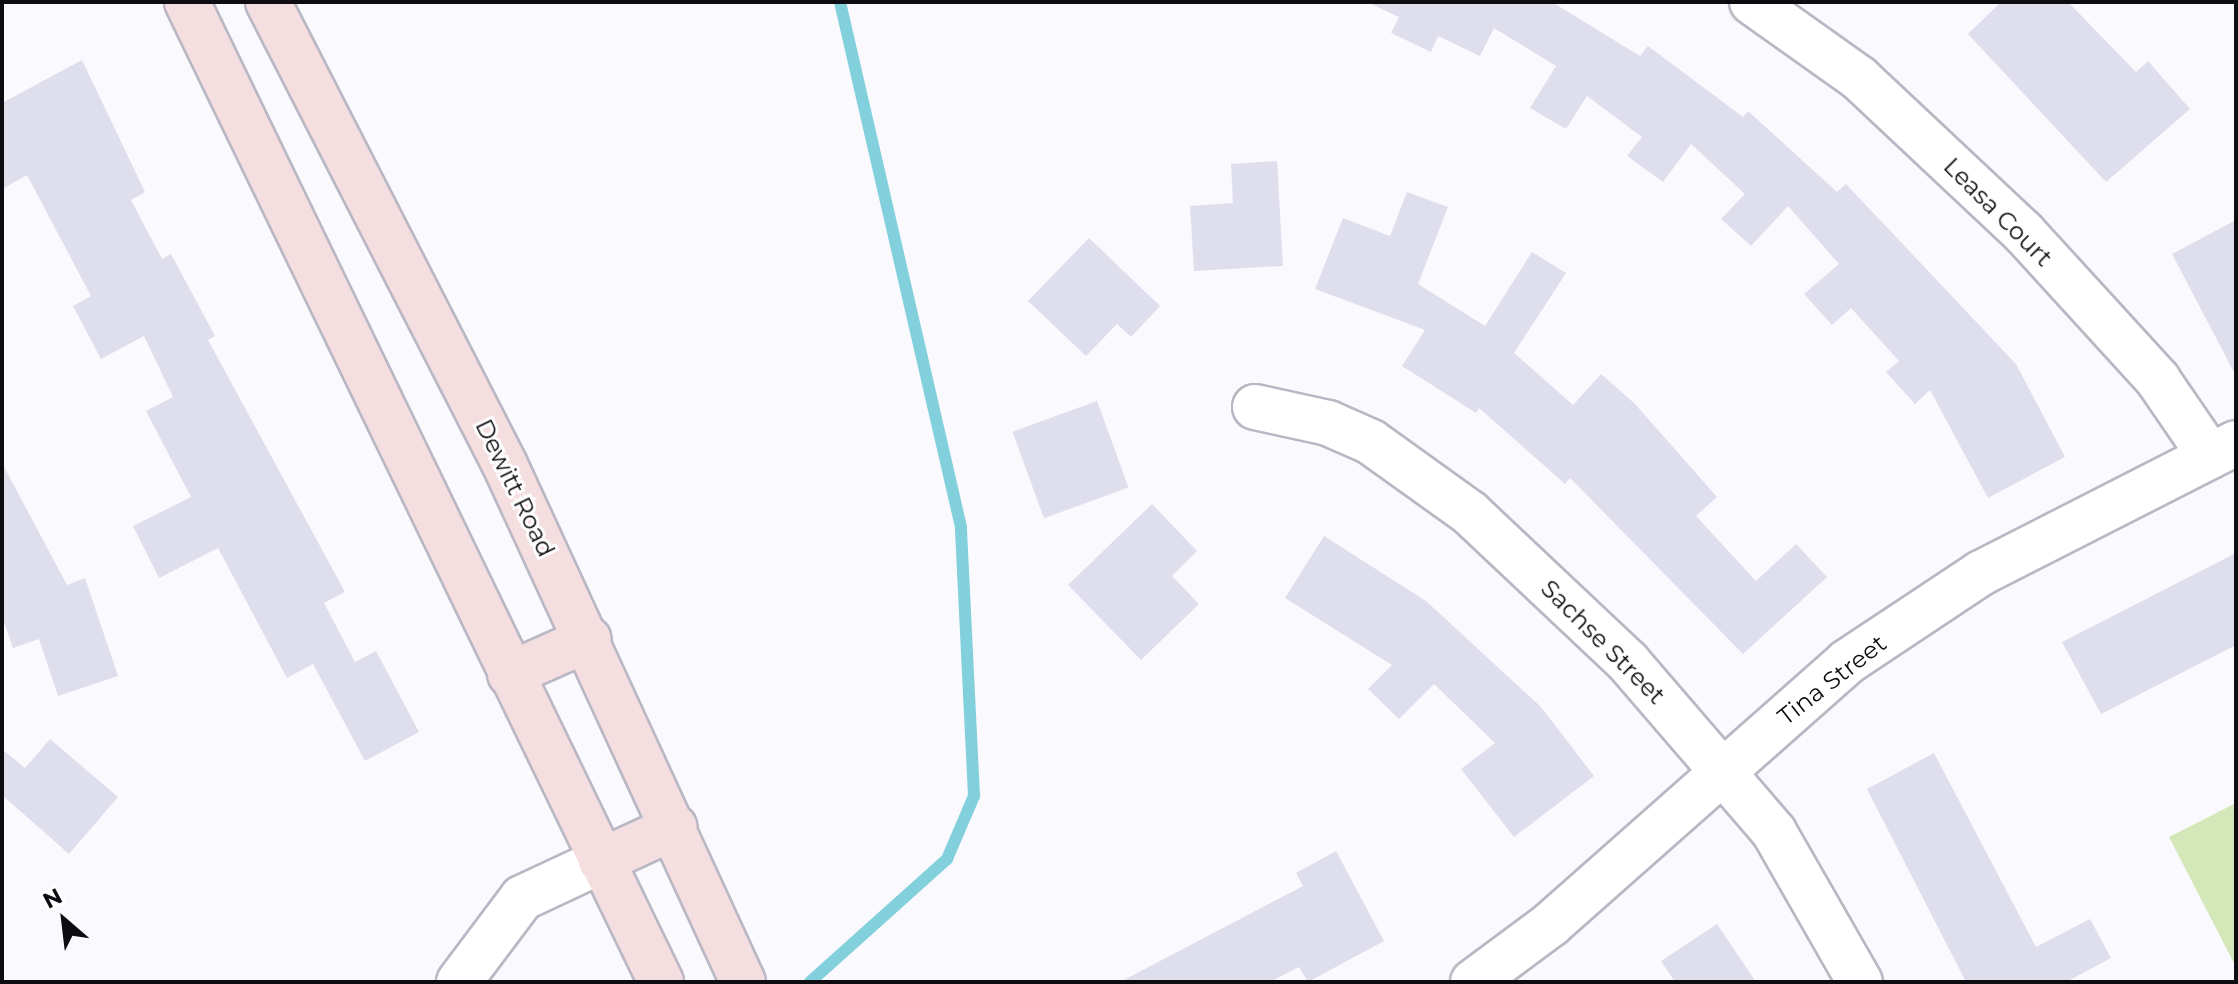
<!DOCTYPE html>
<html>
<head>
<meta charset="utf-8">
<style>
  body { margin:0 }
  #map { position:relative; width:2238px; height:984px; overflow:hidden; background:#faf9fe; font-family:Montserrat,sans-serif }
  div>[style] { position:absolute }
  .green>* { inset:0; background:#d3e7b8 }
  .stream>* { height:12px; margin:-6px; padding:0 6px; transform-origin:6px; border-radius:6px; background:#82d0dc }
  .building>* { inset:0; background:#dfdeec; transform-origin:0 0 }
  .roads { filter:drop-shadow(2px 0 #bab7c4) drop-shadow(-2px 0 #bab7c4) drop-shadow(0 2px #bab7c4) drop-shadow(0 -2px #bab7c4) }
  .street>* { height:44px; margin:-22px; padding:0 22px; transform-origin:22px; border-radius:22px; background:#fff }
  .secondary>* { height:44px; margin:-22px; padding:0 22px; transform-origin:22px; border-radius:22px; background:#f5dee0 }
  span { translate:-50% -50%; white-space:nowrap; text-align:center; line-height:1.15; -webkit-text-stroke:6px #fff; paint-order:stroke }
  .street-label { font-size:24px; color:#0d0c10 }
  .frame { position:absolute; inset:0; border:4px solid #0d0c10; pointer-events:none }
  .north { position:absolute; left:24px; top:880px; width:80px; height:80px; -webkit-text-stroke:6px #fff; paint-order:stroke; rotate:332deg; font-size:22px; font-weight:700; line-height:32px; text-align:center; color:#0d0c10 }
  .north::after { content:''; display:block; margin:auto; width:28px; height:36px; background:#0d0c10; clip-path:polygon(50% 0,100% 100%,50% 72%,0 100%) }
</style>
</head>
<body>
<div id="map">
  <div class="green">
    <div style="clip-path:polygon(2236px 803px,2236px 967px,2169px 837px)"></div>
  </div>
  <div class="stream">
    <div style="left:810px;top:982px;width:184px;rotate:-41.9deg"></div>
    <div style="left:947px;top:859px;width:69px;rotate:-66.8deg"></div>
    <div style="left:974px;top:796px;width:269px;rotate:-92.8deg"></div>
    <div style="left:961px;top:527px;width:539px;rotate:-102.98deg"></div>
  </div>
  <div class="building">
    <div style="clip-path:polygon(1367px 2px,1552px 2px,1640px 56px,1648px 46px,1743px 117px,1748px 111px,1837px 192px,1846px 184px,2016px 364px,2065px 457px,1988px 498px,1930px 390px,1915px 404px,1886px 372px,1899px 361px,1851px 308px,1832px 325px,1804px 294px,1839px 264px,1788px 206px,1751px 246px,1721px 219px,1745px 194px,1691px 144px,1663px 182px,1627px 156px,1642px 137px,1587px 96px,1566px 129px,1530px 108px,1556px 66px,1494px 28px,1480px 56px,1438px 36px,1431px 52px,1391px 33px,1399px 17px)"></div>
    <div style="clip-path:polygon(2001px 2px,2068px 2px,2136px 72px,2148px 61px,2190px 109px,2106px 182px,1968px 34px)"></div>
    <div style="clip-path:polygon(82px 60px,145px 192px,131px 200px,162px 259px,171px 254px,215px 336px,208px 340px,345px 592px,324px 603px,355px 662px,376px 651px,419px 732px,365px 761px,313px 664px,287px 678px,218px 548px,159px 578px,133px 526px,191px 497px,146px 411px,173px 397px,144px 336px,101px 359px,73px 306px,91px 296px,27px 175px,2px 189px,2px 103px)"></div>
    <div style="clip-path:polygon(1277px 161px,1283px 266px,1194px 271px,1190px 206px,1233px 203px,1231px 164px)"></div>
    <div style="clip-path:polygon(1407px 192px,1448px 207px,1418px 284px,1485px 326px,1532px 252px,1566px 273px,1514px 353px,1573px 405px,1601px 374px,1635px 404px,1717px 497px,1696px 516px,1756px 581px,1796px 544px,1827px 577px,1743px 654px,1570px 478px,1565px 484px,1479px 408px,1476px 413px,1402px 366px,1425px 330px,1315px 289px,1343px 218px,1390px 236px)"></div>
    <div style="clip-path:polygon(2236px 220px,2236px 376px,2172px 254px)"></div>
    <div style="clip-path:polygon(1089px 238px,1160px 306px,1131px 337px,1117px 324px,1086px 356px,1028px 301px)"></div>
    <div style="left:1097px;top:401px;width:92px;height:90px;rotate:70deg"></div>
    <div style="clip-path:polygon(2px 463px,67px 585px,85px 578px,118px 676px,58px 696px,39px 639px,13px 648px,2px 616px)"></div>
    <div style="clip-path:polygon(1152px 504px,1197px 551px,1172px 576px,1199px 604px,1141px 660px,1068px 585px)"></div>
    <div style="clip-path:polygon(1324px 536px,1426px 601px,1541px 707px,1594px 776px,1514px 837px,1461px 769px,1495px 743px,1434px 684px,1399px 719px,1368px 689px,1392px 665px,1285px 598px)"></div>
    <div style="clip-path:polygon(2236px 553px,2236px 645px,2101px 714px,2062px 642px)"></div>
    <div style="clip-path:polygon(50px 739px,118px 797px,69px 854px,2px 795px,2px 749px,25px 768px)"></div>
    <div style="clip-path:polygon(1934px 753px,2036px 947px,2090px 919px,2111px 958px,2066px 982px,1966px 982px,1867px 789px)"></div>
    <div style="clip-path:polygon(1336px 851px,1384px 941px,1308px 982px,1299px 967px,1270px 982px,1120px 982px,1303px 886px,1296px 873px)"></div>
    <div style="clip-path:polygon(1717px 924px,1756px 982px,1675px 982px,1661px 961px)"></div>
  </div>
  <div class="roads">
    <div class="street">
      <div style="left:1752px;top:2px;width:131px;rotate:35.4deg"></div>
      <div style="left:1859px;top:78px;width:226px;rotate:43.2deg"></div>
      <div style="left:2024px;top:233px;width:199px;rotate:47.6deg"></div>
      <div style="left:2158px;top:380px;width:92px;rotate:55.6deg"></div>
      <div style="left:1255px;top:407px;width:75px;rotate:12.4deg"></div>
      <div style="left:1328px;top:423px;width:47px;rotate:23.8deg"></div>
      <div style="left:1371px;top:442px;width:122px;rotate:35.6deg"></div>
      <div style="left:1470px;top:513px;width:217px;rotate:43.3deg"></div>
      <div style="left:1628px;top:662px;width:224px;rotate:49.3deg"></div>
      <div style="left:1774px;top:832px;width:173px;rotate:60.2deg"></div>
      <div style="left:459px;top:982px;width:105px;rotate:-53.1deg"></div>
      <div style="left:522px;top:898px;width:87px;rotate:-25.1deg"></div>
      <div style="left:1473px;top:982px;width:97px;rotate:-36.6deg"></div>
      <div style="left:1551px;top:924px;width:395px;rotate:-41.5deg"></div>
      <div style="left:1847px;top:662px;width:161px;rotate:-33.6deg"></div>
      <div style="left:1981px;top:573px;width:286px;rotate:-27deg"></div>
    </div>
    <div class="secondary">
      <div style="left:187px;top:2px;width:1089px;rotate:64.19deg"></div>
      <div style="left:268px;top:2px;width:520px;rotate:62.89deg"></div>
      <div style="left:505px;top:465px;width:569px;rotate:65.28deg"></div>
      <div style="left:510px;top:674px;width:86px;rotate:-23.9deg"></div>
      <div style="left:601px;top:861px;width:81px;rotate:-24.7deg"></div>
    </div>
  </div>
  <div class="street-label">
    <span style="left:1998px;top:212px;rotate:45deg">Leasa Court</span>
    <span style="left:515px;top:488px;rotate:64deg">Dewitt Road</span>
    <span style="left:1603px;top:642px;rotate:45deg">Sachse Street</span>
    <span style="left:1832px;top:680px;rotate:-38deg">Tina Street</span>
  </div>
  <div class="frame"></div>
  <div class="north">N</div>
</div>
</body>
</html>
